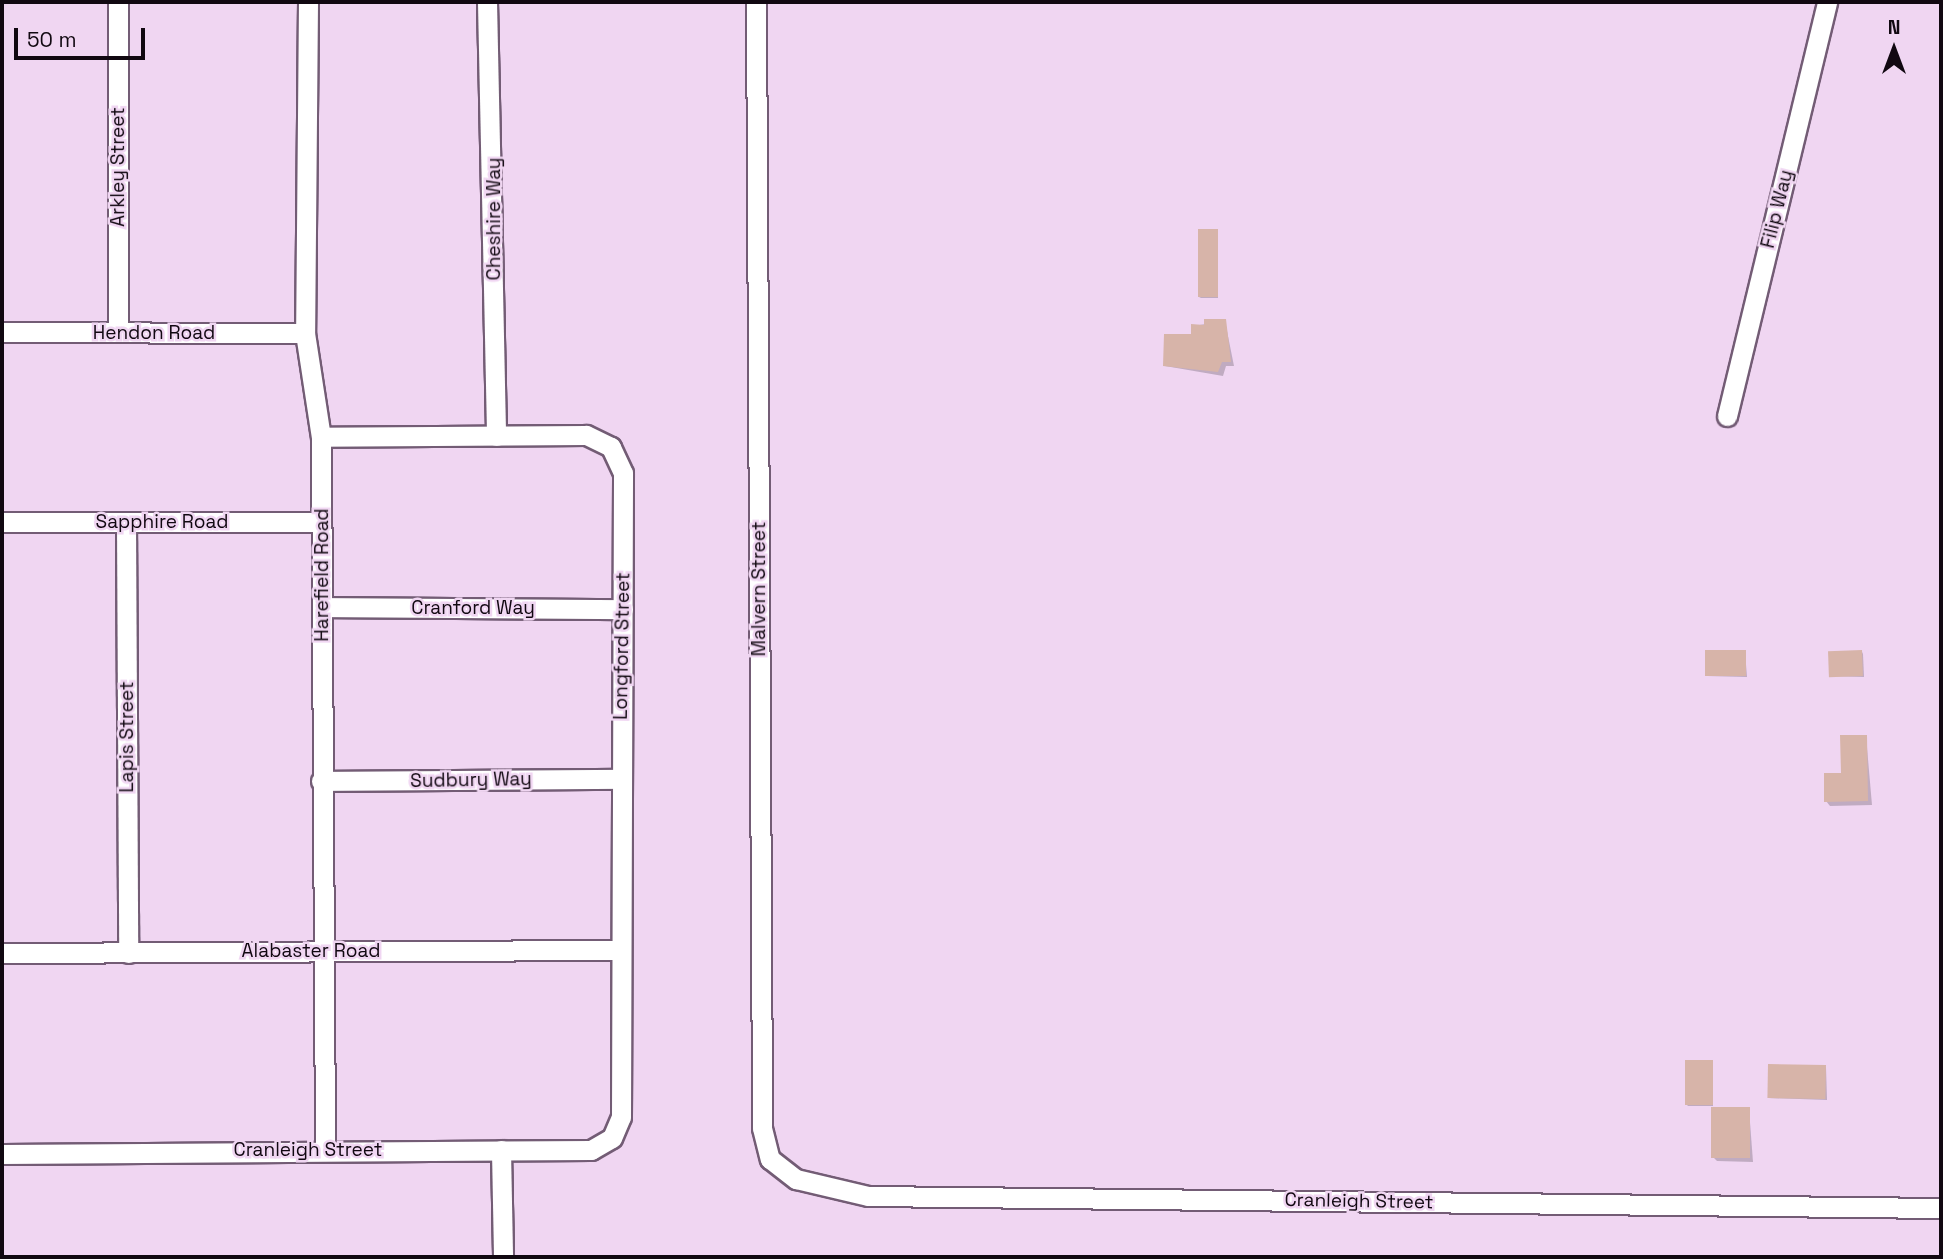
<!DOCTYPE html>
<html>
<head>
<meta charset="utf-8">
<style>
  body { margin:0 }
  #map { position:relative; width:1943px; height:1259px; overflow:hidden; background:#f0d6f2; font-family:"Space Grotesk",sans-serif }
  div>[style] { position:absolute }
  .shadow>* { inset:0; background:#0003 }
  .building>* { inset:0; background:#d7b4a9; transform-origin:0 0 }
  .roads { filter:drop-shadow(2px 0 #735c75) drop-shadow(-2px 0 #735c75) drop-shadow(0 2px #735c75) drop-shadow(0 -2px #735c75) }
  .minor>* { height:19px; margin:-9.5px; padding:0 9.5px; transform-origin:9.5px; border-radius:9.5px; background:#fff }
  span { translate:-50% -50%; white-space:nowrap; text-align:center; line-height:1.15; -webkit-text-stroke:5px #f0d6f2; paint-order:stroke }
  .street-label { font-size:19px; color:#110811 }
  .frame { position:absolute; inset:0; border:4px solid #110811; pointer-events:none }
  .north { position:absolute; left:1859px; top:14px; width:70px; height:70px; -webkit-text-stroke:5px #f0d6f2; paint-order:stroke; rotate:0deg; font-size:19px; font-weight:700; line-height:28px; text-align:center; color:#110811 }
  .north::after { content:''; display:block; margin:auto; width:24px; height:32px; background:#110811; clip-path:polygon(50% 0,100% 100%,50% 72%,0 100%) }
  .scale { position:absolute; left:14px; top:28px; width:131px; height:32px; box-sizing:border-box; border:4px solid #110811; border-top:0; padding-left:9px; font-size:21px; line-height:24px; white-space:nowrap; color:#110811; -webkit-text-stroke:5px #f0d6f2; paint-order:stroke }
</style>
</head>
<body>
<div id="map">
  <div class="shadow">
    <div style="clip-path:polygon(1217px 231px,1218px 298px,1201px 298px,1199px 297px)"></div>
    <div style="clip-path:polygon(1225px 321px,1234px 366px,1226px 366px,1223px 376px,1165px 366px,1192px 336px,1193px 326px)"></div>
    <div style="clip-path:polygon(1745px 652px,1747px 677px,1707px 676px)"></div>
    <div style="clip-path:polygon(1863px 654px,1864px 677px,1830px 676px,1862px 652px)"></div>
    <div style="clip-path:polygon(1866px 736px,1872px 805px,1830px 806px,1826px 801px)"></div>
    <div style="clip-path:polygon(1712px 1062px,1713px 1106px,1688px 1106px,1686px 1104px)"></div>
    <div style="clip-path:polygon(1826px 1067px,1827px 1100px,1769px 1098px)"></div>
    <div style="clip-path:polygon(1749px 1109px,1753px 1162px,1717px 1161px,1713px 1157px)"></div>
  </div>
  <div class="building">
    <div style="left:1198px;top:229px;width:20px;height:68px"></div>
    <div style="clip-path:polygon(1204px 319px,1226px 319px,1231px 362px,1222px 362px,1218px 372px,1163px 366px,1164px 334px,1191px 334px,1191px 324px,1204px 325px)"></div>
    <div style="left:1705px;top:650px;width:41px;height:26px"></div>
    <div style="left:1862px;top:650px;width:26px;height:34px;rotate:88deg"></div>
    <div style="clip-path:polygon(1840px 735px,1867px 735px,1868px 801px,1824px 802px,1824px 773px,1841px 773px)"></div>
    <div style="left:1685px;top:1060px;width:28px;height:45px"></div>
    <div style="left:1768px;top:1064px;width:58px;height:34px;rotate:1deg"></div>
    <div style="left:1711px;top:1107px;width:39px;height:51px"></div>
  </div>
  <div class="roads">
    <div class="minor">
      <div style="left:308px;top:2px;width:331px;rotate:90.5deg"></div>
      <div style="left:305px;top:333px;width:105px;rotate:81.3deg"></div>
      <div style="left:321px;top:437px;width:713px;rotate:89.68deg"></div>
      <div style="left:487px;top:2px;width:434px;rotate:88.8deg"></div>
      <div style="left:756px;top:2px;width:1126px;rotate:89.69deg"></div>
      <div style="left:762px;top:1128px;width:32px;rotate:76deg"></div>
      <div style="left:770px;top:1159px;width:33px;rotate:38deg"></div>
      <div style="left:796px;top:1179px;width:74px;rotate:13.3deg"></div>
      <div style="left:868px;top:1196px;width:1073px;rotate:0.64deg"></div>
      <div style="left:2px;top:332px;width:303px;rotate:0.2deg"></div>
      <div style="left:118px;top:332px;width:330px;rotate:-90deg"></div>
      <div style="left:1727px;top:416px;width:426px;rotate:-76.4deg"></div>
      <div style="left:2px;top:522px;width:319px"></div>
      <div style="left:126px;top:522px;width:431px;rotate:89.7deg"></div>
      <div style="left:322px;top:607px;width:301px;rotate:0.4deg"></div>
      <div style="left:321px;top:781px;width:299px;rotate:-0.4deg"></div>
      <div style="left:2px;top:953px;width:619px;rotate:-0.28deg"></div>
      <div style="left:501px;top:1150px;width:107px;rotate:88.9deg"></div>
      <div style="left:2px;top:1154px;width:589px;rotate:-0.39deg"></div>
      <div style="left:591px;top:1150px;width:24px;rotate:-30deg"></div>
      <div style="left:612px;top:1138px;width:23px;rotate:-67deg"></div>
      <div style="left:621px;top:1117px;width:644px;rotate:-89.82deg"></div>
      <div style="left:623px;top:473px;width:29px;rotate:-115deg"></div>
      <div style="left:611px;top:447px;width:28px;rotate:-154deg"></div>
      <div style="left:586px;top:435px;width:265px;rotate:179.6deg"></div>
    </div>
  </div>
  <div class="street-label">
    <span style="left:118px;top:167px;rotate:-90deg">Arkley Street</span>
    <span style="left:1777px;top:209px;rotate:-76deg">Filip Way</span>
    <span style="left:494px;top:219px;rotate:-90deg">Cheshire Way</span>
    <span style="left:154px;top:333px">Hendon Road</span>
    <span style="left:162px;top:522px">Sapphire Road</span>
    <span style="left:322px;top:575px;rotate:-90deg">Harefield Road</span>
    <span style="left:759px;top:589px;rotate:-90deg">Malvern Street</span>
    <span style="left:473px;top:608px">Cranford Way</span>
    <span style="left:622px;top:646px;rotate:-89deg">Longford Street</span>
    <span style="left:127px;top:737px;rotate:-90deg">Lapis Street</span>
    <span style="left:471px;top:780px;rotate:-1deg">Sudbury Way</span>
    <span style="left:311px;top:951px">Alabaster Road</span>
    <span style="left:308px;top:1150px">Cranleigh Street</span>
    <span style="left:1359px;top:1201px;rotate:1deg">Cranleigh Street</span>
  </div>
  <div class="frame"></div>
  <div class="north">N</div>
  <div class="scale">50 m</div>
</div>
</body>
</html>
